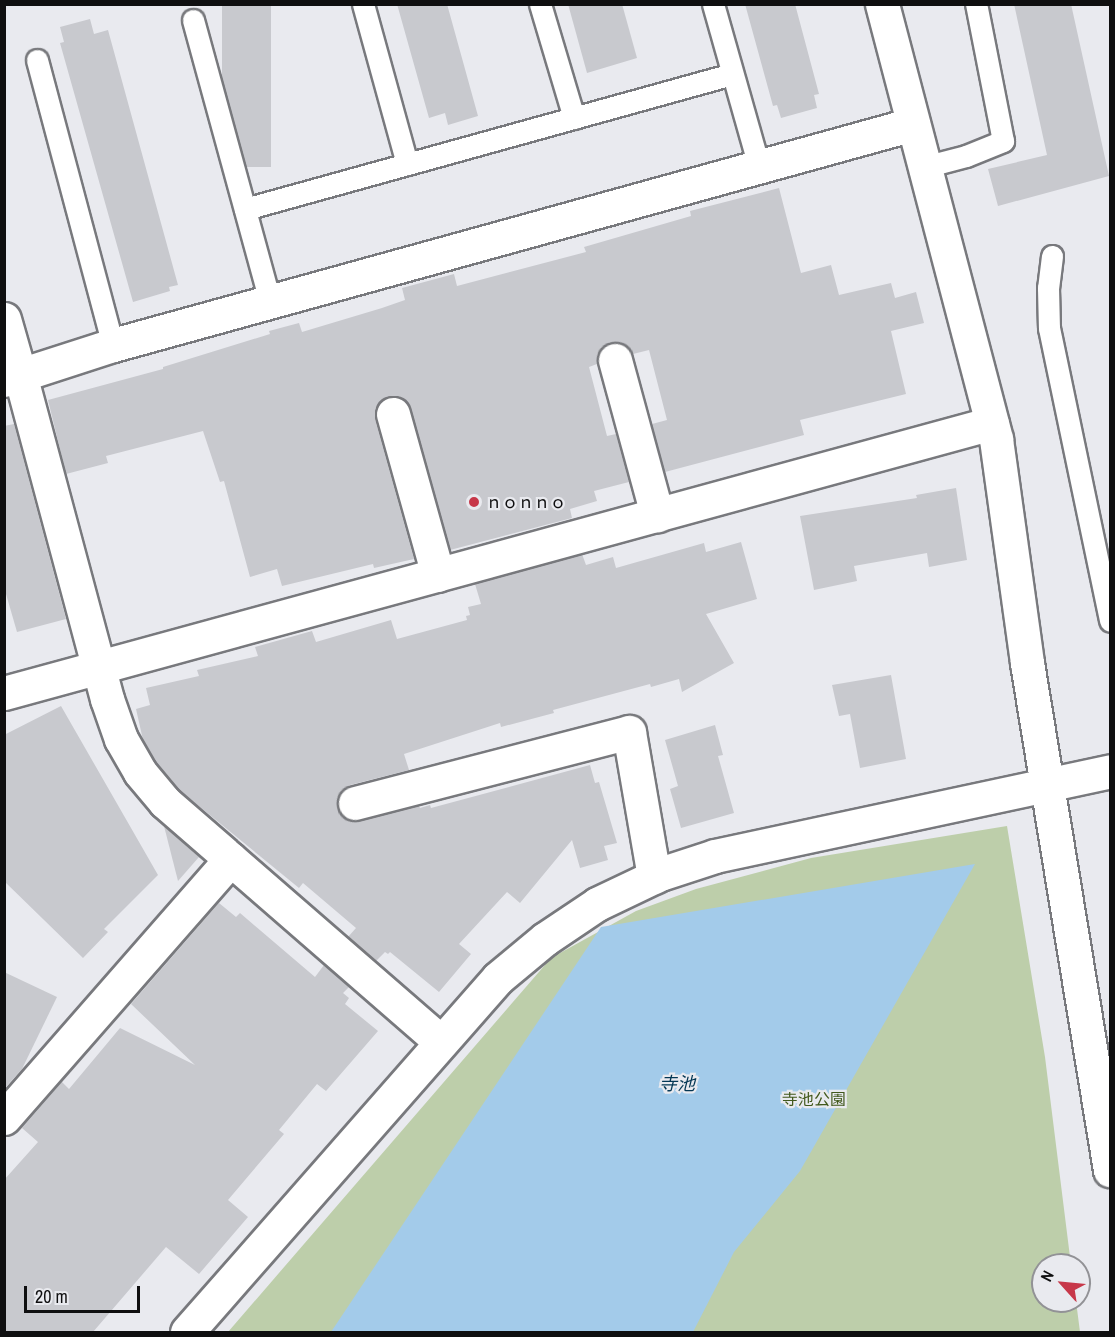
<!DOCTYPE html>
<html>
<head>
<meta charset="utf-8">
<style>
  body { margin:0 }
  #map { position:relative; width:1115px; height:1337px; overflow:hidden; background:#e9eaef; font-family:"Archivo Narrow","Noto Sans JP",sans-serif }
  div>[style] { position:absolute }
  .green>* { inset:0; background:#bdceaa }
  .water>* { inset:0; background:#a3cbea }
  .building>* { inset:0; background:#c8c9ce; transform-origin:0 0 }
  .roads { filter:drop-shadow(2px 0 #78797d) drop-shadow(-2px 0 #78797d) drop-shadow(0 2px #78797d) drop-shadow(0 -2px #78797d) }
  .service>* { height:21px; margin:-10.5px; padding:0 10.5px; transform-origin:10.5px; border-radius:10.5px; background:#fff }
  .minor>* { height:33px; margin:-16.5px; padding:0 16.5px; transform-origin:16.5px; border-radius:16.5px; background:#fff }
  .tertiary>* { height:33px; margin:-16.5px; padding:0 16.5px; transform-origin:16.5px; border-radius:16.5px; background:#fff }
  .dots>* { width:16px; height:16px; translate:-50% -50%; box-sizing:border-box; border:3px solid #e9eaef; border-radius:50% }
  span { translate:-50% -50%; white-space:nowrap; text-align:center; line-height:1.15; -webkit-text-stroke:4.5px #e9eaef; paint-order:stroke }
  .poi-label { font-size:16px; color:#0f0f10 }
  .left { translate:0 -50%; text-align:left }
  .park-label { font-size:16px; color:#42591d }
  .water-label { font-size:18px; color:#043754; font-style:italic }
  .frame { position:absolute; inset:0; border:6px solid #0f0f10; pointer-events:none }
  .north { position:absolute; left:1031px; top:1253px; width:60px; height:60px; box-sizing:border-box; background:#e9eaef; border:2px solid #929296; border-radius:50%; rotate:297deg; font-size:16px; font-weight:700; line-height:24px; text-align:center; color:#0f0f10 }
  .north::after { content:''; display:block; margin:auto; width:21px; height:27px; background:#c73749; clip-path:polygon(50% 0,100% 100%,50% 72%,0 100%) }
  .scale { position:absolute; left:24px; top:1286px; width:116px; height:27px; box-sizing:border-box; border:3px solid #0f0f10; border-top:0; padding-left:8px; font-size:18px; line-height:21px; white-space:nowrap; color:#0f0f10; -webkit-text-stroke:4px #e9eaef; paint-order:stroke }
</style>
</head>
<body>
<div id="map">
  <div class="green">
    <div style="clip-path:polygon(1007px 826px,1045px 1057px,1071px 1265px,1043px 1265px,1043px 1301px,1076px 1301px,1080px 1332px,228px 1332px,551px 958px,636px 911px,696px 889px,811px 858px)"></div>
  </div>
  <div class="water">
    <div style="clip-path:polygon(975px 864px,800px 1171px,734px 1252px,693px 1332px,331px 1332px,601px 927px)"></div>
  </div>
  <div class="building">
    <div style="left:222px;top:4px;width:49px;height:163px"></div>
    <div style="clip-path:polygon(397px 4px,447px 4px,478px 116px,448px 125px,445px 113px,429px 118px)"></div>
    <div style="clip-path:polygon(568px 4px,622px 4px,637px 58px,587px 73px)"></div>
    <div style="clip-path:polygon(745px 4px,795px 4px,819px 94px,814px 95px,817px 108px,781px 118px,777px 105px,773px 106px)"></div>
    <div style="clip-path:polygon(1014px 4px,1071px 4px,1109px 176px,998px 206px,988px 169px,1047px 155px)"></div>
    <div style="clip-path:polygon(90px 19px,94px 34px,108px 30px,178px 285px,169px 287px,170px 291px,133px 302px,60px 43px,64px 42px,60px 27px)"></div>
    <div style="clip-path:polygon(779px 188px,801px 273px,831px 265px,839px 295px,891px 283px,895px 298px,916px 292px,924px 323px,891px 331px,906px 394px,800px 420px,804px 435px,665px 472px,652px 424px,667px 420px,649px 350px,633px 354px,628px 346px,620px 342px,610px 342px,601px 347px,597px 355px,597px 364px,589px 367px,607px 436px,616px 434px,629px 482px,594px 491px,597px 501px,570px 509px,572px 518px,450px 550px,411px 409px,406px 401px,398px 396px,387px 396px,380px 401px,375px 409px,375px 419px,414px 559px,374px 568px,373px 564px,282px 586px,277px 569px,250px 577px,224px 481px,220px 482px,203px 431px,106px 456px,108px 463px,66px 474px,48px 400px,163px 369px,163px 367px,270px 334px,269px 331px,299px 323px,302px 332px,382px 308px,405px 300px,402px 288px,454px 274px,457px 286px,586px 252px,584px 247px,691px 216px,690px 211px)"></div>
    <div style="clip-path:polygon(14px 424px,66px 619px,17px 632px,4px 587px,4px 426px)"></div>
    <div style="clip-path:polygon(956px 488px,967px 560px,929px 567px,927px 553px,854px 566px,857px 581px,814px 590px,800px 516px,917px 498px,916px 495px)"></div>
    <div style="clip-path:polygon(741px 542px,757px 599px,706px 614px,734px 663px,682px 692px,679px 679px,651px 687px,650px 684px,553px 710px,554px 713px,501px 727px,500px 723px,404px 754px,409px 770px,350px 785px,341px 790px,337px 799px,337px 808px,342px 817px,349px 821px,359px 821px,419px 806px,420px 808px,430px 805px,431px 808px,590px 765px,595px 783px,599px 782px,617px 843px,604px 846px,608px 860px,580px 868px,572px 840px,520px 903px,507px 892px,459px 944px,471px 954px,439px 992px,390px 952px,388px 954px,385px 952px,376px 961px,348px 937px,356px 928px,303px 883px,299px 888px,178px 789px,155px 761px,143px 740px,136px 709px,150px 705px,146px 688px,199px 676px,197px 670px,258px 656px,255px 647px,312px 631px,316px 642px,391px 620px,397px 639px,467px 620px,466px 616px,470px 615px,468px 607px,481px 604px,475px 584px,582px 554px,586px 565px,613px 557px,616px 568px,704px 543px,706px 552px)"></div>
    <div style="clip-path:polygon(891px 675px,906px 759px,860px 768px,850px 714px,839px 716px,832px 685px)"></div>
    <div style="clip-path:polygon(61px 706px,158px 875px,104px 929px,108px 932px,83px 958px,4px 881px,4px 735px)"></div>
    <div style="clip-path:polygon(715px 725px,723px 755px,718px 756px,734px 813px,681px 828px,670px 789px,678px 786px,665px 740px)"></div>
    <div style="clip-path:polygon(164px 826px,199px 857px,178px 881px)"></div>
    <div style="clip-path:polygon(219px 903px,236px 917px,240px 913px,315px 977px,324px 965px,349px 987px,343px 993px,349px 998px,345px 1004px,378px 1031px,326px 1091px,317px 1084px,279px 1130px,284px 1134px,228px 1200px,248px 1217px,199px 1274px,166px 1247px,93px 1332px,4px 1332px,4px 1180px,38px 1142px,22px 1128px,62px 1082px,69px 1089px,120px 1028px,195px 1065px,131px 1004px)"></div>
    <div style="clip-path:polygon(4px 972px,57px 997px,22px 1069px,4px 1089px)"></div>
  </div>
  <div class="roads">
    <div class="service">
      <div style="left:363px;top:4px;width:166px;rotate:74.6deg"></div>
      <div style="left:540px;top:4px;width:119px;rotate:73.4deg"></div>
      <div style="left:713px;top:4px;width:169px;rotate:74.2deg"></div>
      <div style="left:193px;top:20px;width:292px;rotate:74.7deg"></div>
      <div style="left:37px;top:60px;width:295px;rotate:75.1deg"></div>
      <div style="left:924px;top:167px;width:43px;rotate:-14.7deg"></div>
      <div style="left:966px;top:156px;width:40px;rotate:-22deg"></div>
      <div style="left:1003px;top:141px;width:140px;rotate:-101.1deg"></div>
      <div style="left:245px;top:209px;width:505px;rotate:-15.49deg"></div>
      <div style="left:1052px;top:256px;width:32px;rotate:97deg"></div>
      <div style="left:1048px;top:288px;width:40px;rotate:88.6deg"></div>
      <div style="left:1049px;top:328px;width:299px;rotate:78.2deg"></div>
    </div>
    <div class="minor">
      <div style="left:615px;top:360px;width:161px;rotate:74.8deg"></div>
      <div style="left:393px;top:414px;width:167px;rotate:74.4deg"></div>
      <div style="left:4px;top:693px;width:1024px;rotate:-15.28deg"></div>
      <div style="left:355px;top:803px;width:283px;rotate:-14.5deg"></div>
      <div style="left:629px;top:732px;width:147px;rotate:80.2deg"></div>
      <div style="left:441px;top:1042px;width:366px;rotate:-139deg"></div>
      <div style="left:165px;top:802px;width:39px;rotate:-130deg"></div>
      <div style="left:140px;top:772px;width:38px;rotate:-120deg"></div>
      <div style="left:121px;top:739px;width:42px;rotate:-109.3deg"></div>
      <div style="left:107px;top:699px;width:335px;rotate:-105deg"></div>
      <div style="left:20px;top:375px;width:98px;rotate:-17.9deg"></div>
      <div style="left:113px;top:345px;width:830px;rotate:-15.44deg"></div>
      <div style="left:4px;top:1118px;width:344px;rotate:-48.8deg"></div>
    </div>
    <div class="tertiary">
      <div style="left:882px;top:4px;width:450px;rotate:75.3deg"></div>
      <div style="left:996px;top:439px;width:226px;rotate:82.1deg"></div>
      <div style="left:1027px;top:663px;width:514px;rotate:80.7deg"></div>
      <div style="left:4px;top:319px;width:58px;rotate:74.1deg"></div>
      <div style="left:20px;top:375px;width:17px;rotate:163deg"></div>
      <div style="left:187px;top:1332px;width:471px;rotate:-48.7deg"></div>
      <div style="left:498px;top:978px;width:61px;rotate:-39.7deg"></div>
      <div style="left:545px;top:939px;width:63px;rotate:-33.9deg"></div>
      <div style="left:597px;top:904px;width:70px;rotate:-25.5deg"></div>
      <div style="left:660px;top:874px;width:58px;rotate:-18.1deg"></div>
      <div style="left:715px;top:856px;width:404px;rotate:-12.1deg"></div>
    </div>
  </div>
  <div class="dots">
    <div style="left:474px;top:502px;background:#c73749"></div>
  </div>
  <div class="poi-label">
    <span class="left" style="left:486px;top:502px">ｎｏｎｎｏ</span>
  </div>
  <div class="park-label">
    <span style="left:814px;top:1099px">寺池公園</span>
  </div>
  <div class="water-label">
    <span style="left:677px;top:1084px">寺池</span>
  </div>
  <div class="frame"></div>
  <div class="north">N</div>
  <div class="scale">20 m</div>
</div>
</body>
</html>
